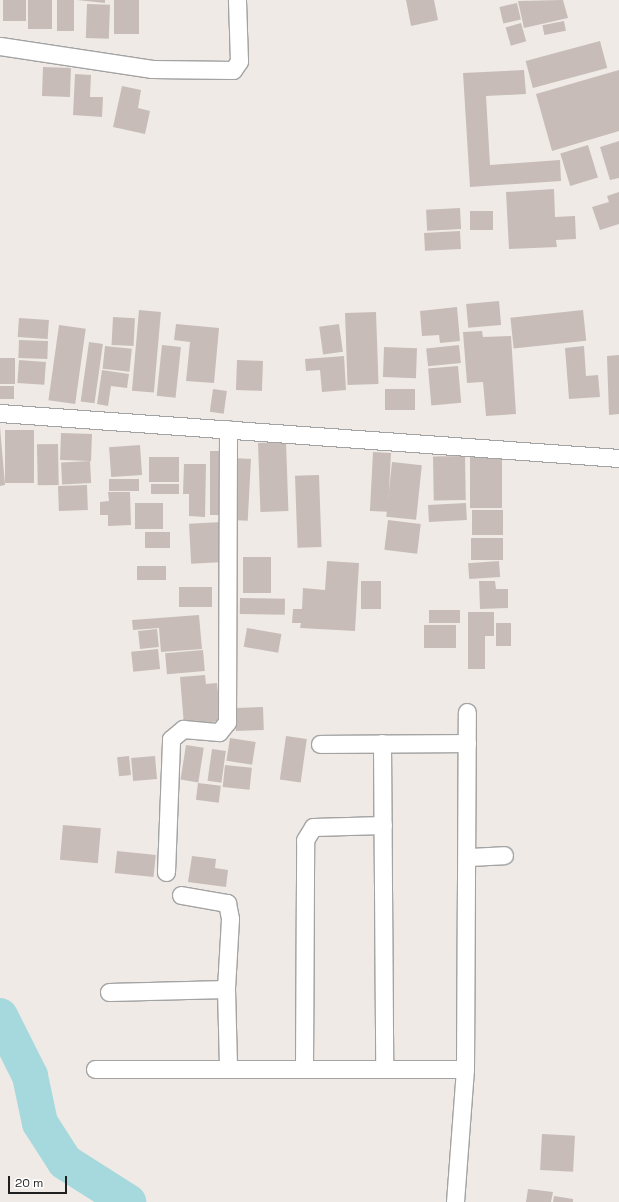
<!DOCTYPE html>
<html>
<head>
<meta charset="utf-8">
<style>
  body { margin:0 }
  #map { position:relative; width:619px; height:1202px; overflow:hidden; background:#efeae5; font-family:"Space Grotesk",sans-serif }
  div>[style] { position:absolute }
  .river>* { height:36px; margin:-18px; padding:0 18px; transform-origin:18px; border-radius:18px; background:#a5d9dd }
  .building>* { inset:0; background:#c7bcb8; transform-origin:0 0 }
  .roads { filter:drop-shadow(1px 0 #a3a3a3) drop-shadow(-1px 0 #a3a3a3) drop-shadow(0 1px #a3a3a3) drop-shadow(0 -1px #a3a3a3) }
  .minor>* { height:17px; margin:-8.5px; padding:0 8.5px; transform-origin:8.5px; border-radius:8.5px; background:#fff }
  span { translate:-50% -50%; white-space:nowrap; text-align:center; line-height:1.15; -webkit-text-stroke:3px #fff; paint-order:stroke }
  .scale { position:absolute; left:8px; top:1176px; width:59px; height:18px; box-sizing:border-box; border:2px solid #1f1f1f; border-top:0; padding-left:5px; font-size:12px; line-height:14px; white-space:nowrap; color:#1f1f1f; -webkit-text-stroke:3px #fff; paint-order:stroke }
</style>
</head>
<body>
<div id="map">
  <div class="river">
    <div style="left:0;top:1016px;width:67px;rotate:63.4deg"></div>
    <div style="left:30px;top:1076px;width:48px;rotate:78deg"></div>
    <div style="left:40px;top:1123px;width:46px;rotate:57.3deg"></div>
    <div style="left:65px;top:1162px;width:75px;rotate:32.4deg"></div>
  </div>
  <div class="building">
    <div style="left:3px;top:0;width:23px;height:21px"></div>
    <div style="left:28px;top:0;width:24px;height:29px"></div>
    <div style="left:57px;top:0;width:17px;height:31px"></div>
    <div style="clip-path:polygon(77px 0,105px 0,105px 3px)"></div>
    <div style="left:114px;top:0;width:25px;height:34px"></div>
    <div style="clip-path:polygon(406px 0,434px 0,438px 20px,411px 26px)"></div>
    <div style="clip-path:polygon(563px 0,568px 18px,524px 28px,518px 1px)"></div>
    <div style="left:517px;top:3px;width:17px;height:18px;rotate:77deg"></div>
    <div style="left:87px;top:4px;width:23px;height:34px;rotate:2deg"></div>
    <div style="left:564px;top:21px;width:10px;height:22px;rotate:79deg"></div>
    <div style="left:521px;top:23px;width:19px;height:16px;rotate:74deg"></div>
    <div style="left:600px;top:41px;width:28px;height:77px;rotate:75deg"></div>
    <div style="left:43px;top:67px;width:28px;height:29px;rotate:2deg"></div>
    <div style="clip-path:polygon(524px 70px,526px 94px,486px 96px,490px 165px,560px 160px,561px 181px,470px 187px,463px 73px)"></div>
    <div style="clip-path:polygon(619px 70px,619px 131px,552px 151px,536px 94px)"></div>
    <div style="clip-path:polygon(75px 74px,91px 75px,90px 97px,103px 97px,102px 117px,73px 115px)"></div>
    <div style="clip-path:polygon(122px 86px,141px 90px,138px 108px,150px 111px,145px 134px,113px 127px)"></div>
    <div style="clip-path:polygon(619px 141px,619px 178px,610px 180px,600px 147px)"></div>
    <div style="left:588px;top:145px;width:34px;height:29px;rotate:73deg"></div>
    <div style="clip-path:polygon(554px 189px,555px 217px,575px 216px,576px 239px,556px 240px,557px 247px,509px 249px,506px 192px)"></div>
    <div style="clip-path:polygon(619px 192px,619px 224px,600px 230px,592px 207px,609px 202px,607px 196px)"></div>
    <div style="left:460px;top:208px;width:21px;height:34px;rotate:87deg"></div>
    <div style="left:470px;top:211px;width:23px;height:19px"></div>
    <div style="left:460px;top:231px;width:18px;height:36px;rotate:87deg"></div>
    <div style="left:499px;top:301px;width:24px;height:33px;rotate:85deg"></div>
    <div style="clip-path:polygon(457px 307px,460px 341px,440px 343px,439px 335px,422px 336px,420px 311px)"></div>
    <div style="left:139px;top:310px;width:22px;height:81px;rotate:5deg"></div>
    <div style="left:583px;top:310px;width:31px;height:73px;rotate:84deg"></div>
    <div style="left:376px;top:312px;width:72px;height:31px;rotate:88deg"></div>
    <div style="left:113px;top:317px;width:22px;height:28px;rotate:3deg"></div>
    <div style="left:19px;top:318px;width:30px;height:19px;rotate:4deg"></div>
    <div style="clip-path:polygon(176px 324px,219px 328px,214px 383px,186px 381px,190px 342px,174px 340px)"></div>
    <div style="left:339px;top:324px;width:28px;height:20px;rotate:82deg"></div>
    <div style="left:59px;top:325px;width:27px;height:76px;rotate:8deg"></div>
    <div style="clip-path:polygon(482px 331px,483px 337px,511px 336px,516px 414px,486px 416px,483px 382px,467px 383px,463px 332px)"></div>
    <div style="left:19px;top:340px;width:29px;height:18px;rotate:2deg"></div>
    <div style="left:89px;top:342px;width:14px;height:60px;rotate:8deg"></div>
    <div style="left:162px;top:345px;width:19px;height:51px;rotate:6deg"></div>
    <div style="left:459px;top:345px;width:18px;height:33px;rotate:84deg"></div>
    <div style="left:105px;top:346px;width:27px;height:23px;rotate:6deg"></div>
    <div style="clip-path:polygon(584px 346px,586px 376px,598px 375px,600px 397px,569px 399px,565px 348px)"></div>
    <div style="left:384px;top:347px;width:33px;height:30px;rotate:2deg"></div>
    <div style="clip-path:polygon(619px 355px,619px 414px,609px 415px,607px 356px)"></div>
    <div style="clip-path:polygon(344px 356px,346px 390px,322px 392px,320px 370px,306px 371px,305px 359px)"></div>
    <div style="left:0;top:358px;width:15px;height:26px"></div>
    <div style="left:19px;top:360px;width:27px;height:23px;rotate:4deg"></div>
    <div style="left:237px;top:360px;width:26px;height:30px;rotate:2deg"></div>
    <div style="left:458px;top:366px;width:37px;height:30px;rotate:85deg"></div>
    <div style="clip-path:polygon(102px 370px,129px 374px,127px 388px,111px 386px,108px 406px,97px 404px)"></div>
    <div style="left:0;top:386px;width:14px;height:13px"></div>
    <div style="left:213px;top:389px;width:14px;height:23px;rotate:8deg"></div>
    <div style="left:385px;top:389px;width:30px;height:21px"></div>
    <div style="clip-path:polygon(0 427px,5px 485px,0 486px)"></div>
    <div style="left:5px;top:430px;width:29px;height:53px"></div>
    <div style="left:61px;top:433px;width:31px;height:27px;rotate:2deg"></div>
    <div style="left:286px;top:442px;width:69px;height:28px;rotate:88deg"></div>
    <div style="left:58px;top:444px;width:41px;height:21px;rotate:89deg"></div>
    <div style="left:140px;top:445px;width:30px;height:31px;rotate:86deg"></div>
    <div style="left:210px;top:451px;width:16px;height:64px"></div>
    <div style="left:373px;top:452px;width:18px;height:59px;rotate:3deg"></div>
    <div style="left:465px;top:456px;width:44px;height:32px;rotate:89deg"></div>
    <div style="left:149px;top:457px;width:30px;height:25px"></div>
    <div style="left:470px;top:457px;width:32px;height:51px"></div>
    <div style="left:234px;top:458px;width:17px;height:62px;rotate:3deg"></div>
    <div style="left:90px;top:461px;width:22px;height:29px;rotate:87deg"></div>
    <div style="left:392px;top:462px;width:30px;height:55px;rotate:6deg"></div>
    <div style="clip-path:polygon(184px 464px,206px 464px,205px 517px,189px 516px,189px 494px,183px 494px)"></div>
    <div style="left:319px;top:475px;width:72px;height:24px;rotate:88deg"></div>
    <div style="left:109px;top:479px;width:30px;height:12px"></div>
    <div style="left:151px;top:484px;width:28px;height:10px"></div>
    <div style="left:87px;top:485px;width:25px;height:29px;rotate:88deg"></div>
    <div style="clip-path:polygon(108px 492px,130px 492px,131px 525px,108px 526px,108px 515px,100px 515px,100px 502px,109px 501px)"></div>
    <div style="left:135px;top:503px;width:28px;height:26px"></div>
    <div style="left:466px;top:503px;width:17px;height:38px;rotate:87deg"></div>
    <div style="left:503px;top:510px;width:25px;height:31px;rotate:90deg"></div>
    <div style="left:388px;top:520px;width:33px;height:30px;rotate:7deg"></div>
    <div style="left:222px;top:522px;width:40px;height:33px;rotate:87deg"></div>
    <div style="left:145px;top:532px;width:25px;height:16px"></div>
    <div style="left:471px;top:538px;width:32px;height:22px"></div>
    <div style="left:243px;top:557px;width:28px;height:36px"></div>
    <div style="clip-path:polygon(327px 561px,359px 563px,355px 631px,300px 628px,301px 623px,292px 623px,293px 609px,302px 609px,303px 588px,325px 590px)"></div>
    <div style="left:499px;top:561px;width:16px;height:31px;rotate:86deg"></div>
    <div style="left:137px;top:566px;width:29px;height:14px"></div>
    <div style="left:361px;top:581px;width:20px;height:28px"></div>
    <div style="clip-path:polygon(479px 581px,495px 581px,496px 589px,508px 589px,508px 608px,480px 609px)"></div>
    <div style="left:212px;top:587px;width:20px;height:33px;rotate:90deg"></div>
    <div style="left:240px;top:598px;width:45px;height:16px;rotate:1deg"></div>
    <div style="left:429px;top:610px;width:31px;height:13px"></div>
    <div style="clip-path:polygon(468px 612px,494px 612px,494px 636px,485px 636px,485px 669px,468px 669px)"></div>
    <div style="clip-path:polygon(199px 615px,202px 649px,161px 652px,159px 628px,133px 630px,132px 620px)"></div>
    <div style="left:496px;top:623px;width:15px;height:23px"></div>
    <div style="left:424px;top:625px;width:32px;height:23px"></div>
    <div style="left:247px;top:628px;width:35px;height:19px;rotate:10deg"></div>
    <div style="left:157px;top:629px;width:18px;height:19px;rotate:84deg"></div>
    <div style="left:158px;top:649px;width:20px;height:27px;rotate:84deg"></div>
    <div style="left:203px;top:650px;width:21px;height:38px;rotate:85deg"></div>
    <div style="clip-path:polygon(205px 675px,206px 684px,217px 683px,221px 721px,184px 725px,180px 677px)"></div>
    <div style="left:263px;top:707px;width:23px;height:28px;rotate:88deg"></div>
    <div style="left:286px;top:736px;width:21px;height:44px;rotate:8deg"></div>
    <div style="left:230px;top:738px;width:26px;height:23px;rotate:9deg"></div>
    <div style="left:186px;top:745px;width:18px;height:35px;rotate:9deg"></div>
    <div style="left:212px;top:749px;width:14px;height:32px;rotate:8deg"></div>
    <div style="left:129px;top:756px;width:19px;height:12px;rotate:84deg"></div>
    <div style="left:155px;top:756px;width:23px;height:24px;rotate:85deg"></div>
    <div style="left:225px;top:765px;width:27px;height:22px;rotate:6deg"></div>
    <div style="left:198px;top:783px;width:23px;height:17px;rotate:7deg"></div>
    <div style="left:63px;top:825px;width:38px;height:35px;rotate:5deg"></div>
    <div style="left:117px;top:851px;width:39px;height:22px;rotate:6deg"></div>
    <div style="clip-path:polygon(192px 856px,216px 859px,215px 868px,228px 870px,226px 887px,188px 882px)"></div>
    <div style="left:542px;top:1134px;width:33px;height:36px;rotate:3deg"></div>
    <div style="clip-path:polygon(528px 1189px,553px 1192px,551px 1202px,526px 1202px)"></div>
    <div style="clip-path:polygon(554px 1196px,573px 1199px,573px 1202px,553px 1202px)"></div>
  </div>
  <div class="roads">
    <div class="minor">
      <div style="left:0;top:46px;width:154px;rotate:8.6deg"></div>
      <div style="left:152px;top:69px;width:81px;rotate:0.7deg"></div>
      <div style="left:233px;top:70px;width:11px;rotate:-56deg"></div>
      <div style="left:239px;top:61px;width:61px;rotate:-91.9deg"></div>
      <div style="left:0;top:413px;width:621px;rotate:4.16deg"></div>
      <div style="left:382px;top:743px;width:326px;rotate:89.6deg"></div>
      <div style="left:320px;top:744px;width:147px;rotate:-0.4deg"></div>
      <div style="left:469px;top:857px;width:35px;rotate:-3deg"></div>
      <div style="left:166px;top:872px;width:133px;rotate:-87.8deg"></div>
      <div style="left:171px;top:739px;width:16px;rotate:-40deg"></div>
      <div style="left:183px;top:729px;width:36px;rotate:5deg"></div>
      <div style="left:219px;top:732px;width:13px;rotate:-51deg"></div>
      <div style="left:227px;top:722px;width:293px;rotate:-89.8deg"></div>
      <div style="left:181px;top:895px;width:47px;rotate:9.9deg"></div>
      <div style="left:227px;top:903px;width:16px;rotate:79deg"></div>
      <div style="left:230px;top:919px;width:70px;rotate:93.3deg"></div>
      <div style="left:109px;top:992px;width:117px;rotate:-1.5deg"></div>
      <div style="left:226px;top:989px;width:78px;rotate:88.5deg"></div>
      <div style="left:304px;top:1068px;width:228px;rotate:-89.7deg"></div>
      <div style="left:305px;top:840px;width:15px;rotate:-58deg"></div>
      <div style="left:313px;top:827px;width:70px;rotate:-1.6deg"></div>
      <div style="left:95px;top:1069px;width:370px"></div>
      <div style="left:465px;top:1069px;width:357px;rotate:-89.7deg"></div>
      <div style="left:455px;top:1202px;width:133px;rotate:-85.7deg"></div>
    </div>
  </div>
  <div class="scale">20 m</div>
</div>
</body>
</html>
